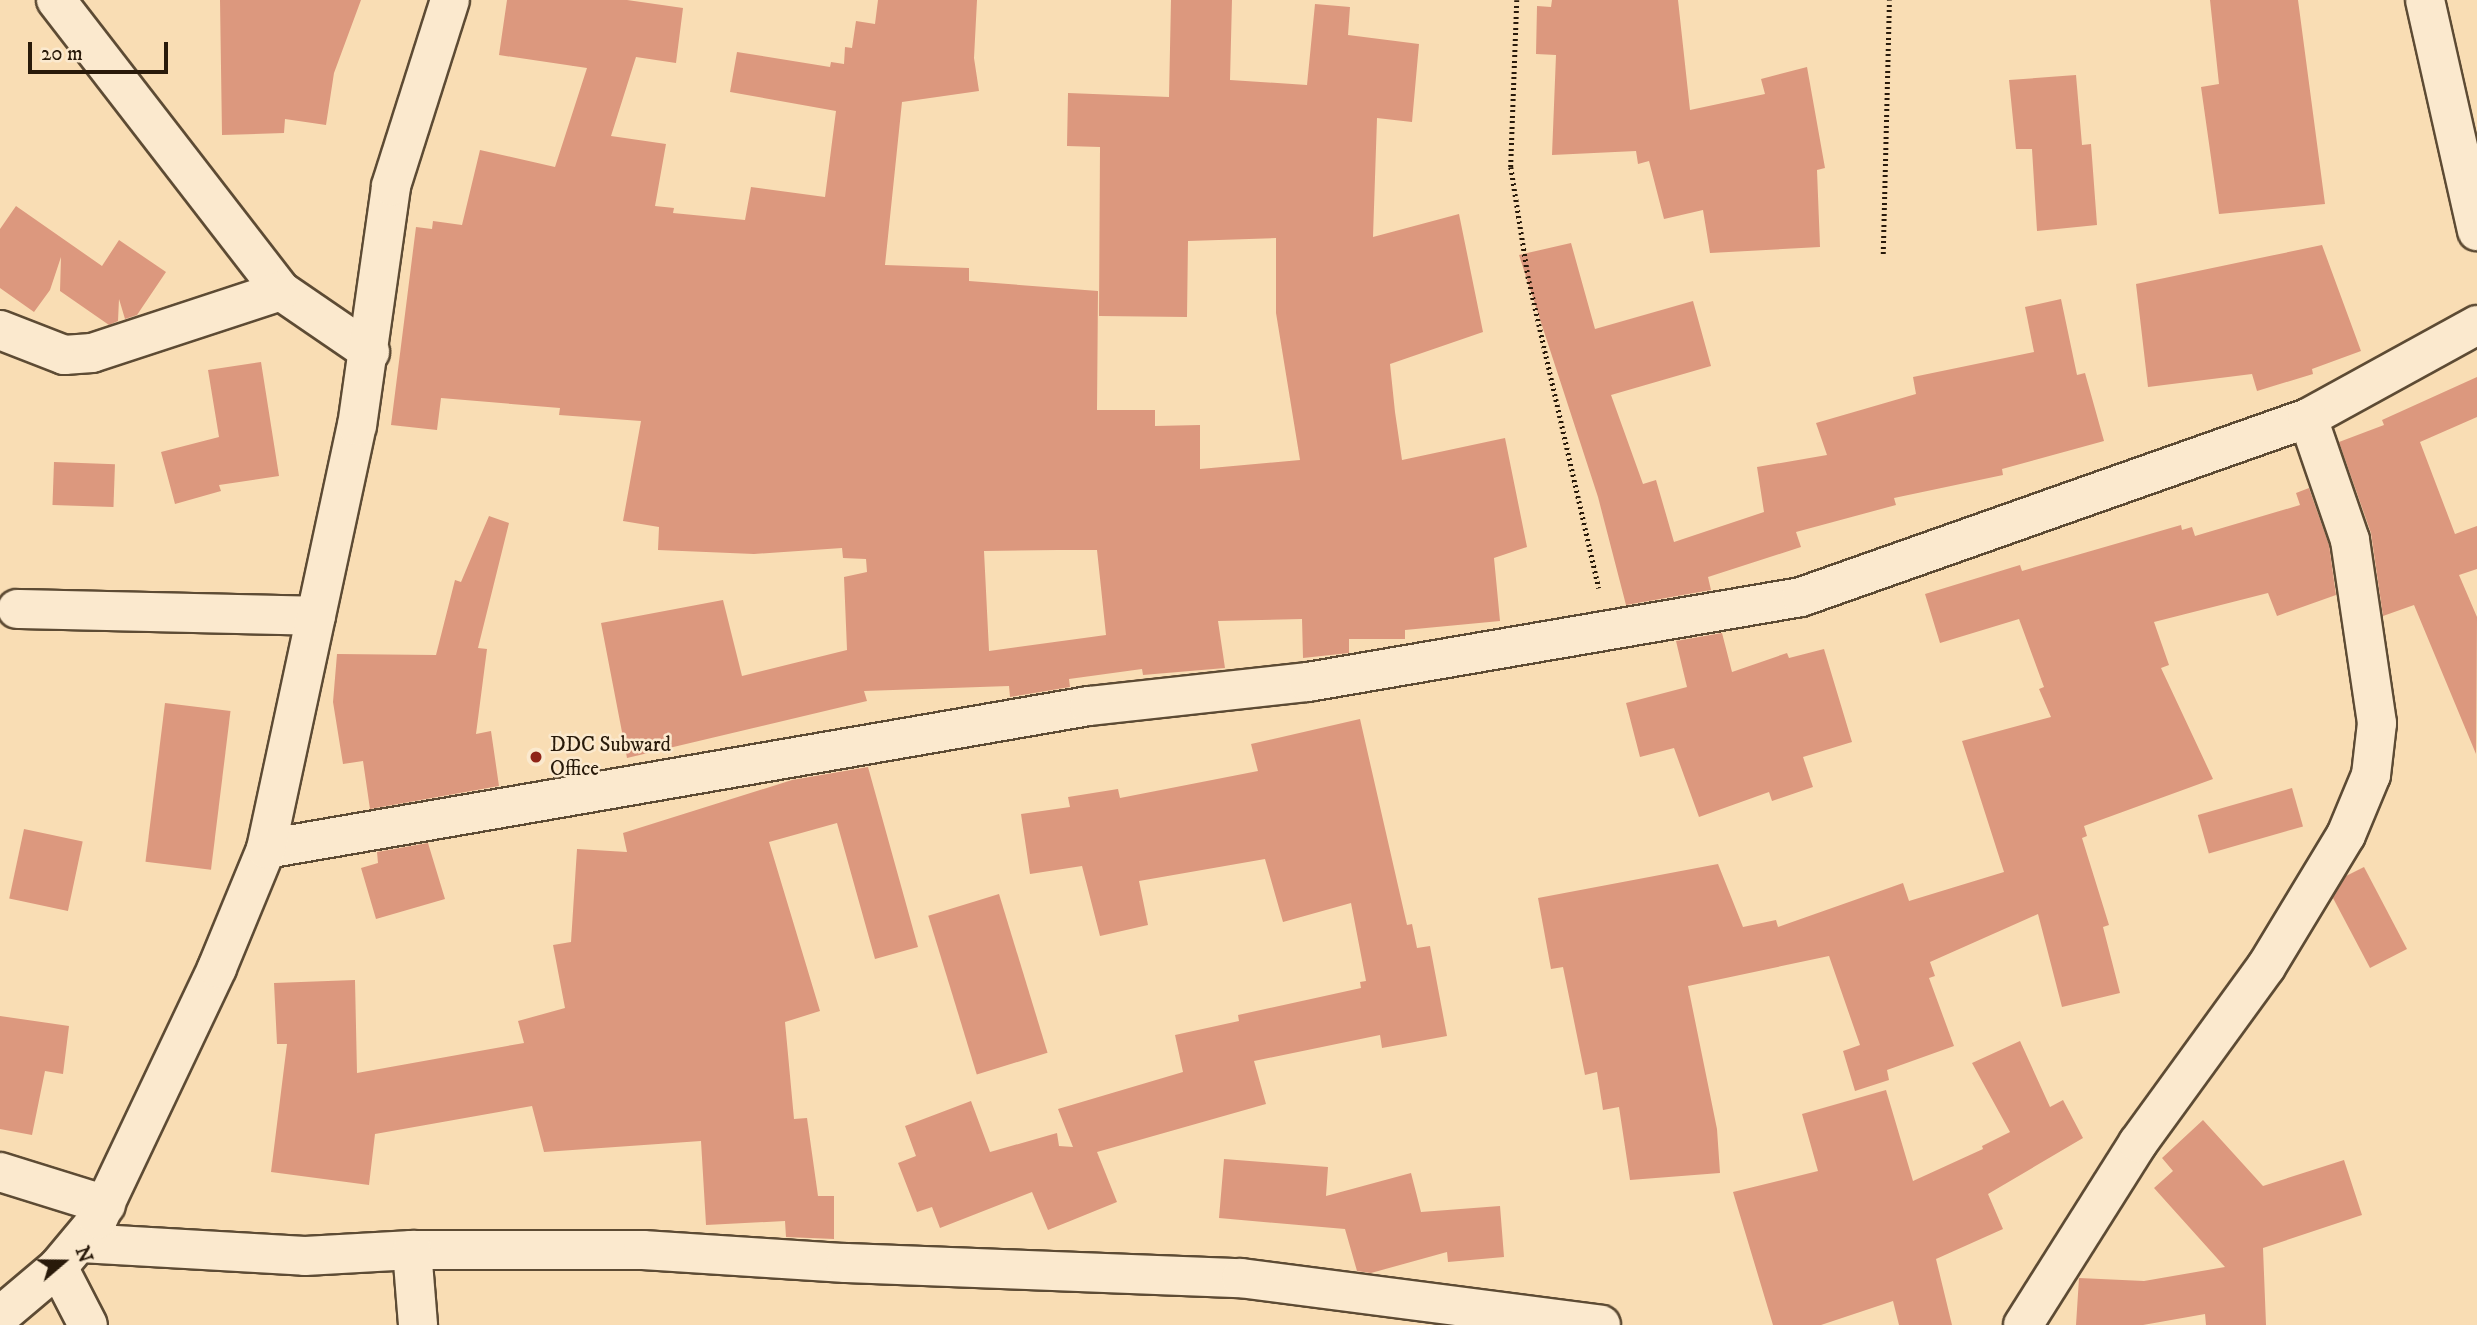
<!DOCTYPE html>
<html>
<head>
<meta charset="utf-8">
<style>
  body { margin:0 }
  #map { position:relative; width:2477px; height:1325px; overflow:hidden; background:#f9ddb4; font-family:"IM FELL DW Pica",serif }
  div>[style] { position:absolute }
  .building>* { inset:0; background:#dc987e; transform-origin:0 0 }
  .path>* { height:4.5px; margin-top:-2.25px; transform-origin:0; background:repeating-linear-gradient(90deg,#291a0a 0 2px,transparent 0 5.5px) }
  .roads { filter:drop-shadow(2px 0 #5d4b34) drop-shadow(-2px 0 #5d4b34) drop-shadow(0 2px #5d4b34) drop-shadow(0 -2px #5d4b34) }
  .minor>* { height:38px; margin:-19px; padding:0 19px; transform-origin:19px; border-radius:19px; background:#fbe9ce }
  .dots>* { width:19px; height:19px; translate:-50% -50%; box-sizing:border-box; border:4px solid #fbe9ce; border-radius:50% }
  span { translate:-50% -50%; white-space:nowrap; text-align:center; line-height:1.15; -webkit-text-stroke:5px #fbe9ce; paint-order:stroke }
  .poi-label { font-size:21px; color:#291a0a }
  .left { translate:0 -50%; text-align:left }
  .north { position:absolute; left:28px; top:1227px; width:70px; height:70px; -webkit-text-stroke:5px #fbe9ce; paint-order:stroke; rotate:70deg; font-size:19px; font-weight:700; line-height:28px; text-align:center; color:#291a0a }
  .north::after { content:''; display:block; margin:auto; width:24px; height:32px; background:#291a0a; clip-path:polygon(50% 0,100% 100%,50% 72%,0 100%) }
  .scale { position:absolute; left:28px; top:42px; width:140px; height:32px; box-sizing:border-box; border:4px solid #291a0a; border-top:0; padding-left:9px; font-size:21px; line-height:24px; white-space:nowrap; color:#291a0a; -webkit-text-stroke:5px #fbe9ce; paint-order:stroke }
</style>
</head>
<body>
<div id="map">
  <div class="building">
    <div style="clip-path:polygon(220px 0,361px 0,334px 73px,326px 125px,285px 119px,284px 133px,222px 135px)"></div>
    <div style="clip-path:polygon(evenodd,507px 0,627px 0,683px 8px,676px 63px,636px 57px,611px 136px,666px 144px,655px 206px,674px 208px,673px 213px,745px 220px,751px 187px,825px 197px,836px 111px,730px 92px,737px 52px,830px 67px,831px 62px,844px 64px,845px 47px,852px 48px,856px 21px,875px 24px,878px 0,977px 0,974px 58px,979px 91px,902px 102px,885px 265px,969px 268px,969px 281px,1098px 291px,1097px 410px,1155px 410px,1155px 426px,1200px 425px,1200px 469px,1300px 460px,1276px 313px,1276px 238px,1188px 241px,1187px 317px,1099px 316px,1100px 147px,1067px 146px,1068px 93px,1169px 97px,1171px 0,1232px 0,1230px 80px,1307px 85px,1315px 4px,1350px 7px,1348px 35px,1419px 44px,1412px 122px,1377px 118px,1373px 237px,1459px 214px,1483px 332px,1390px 364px,1395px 412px,1402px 460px,1505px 438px,1527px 547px,1494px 558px,1500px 621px,1405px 630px,1405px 639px,1349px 639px,1349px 653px,1303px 658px,1302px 619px,1218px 621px,1225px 668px,1143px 675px,1142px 669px,1069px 679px,1070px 687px,1010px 697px,1009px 686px,864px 691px,867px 701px,627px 758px,601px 623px,723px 600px,742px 676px,847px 650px,844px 577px,867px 572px,866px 559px,843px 558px,842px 548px,754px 554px,658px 550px,659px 527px,623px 521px,641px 421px,559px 415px,560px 408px,441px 398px,437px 430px,391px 425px,416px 227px,432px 229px,433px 221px,462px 225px,480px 150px,555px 167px,587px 68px,499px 55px,507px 0,1058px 550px,1097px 550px,1106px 635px,989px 651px,984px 551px,1058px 550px)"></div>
    <div style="clip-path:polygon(1552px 0,1678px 0,1690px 110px,1765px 94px,1761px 79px,1807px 67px,1825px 168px,1817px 170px,1820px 247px,1710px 253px,1703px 210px,1664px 219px,1649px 161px,1638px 164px,1636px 151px,1552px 155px,1556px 55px,1536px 54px,1537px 6px,1551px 7px)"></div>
    <div style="clip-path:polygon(2210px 0,2298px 0,2325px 204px,2219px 214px,2201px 87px,2219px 84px)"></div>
    <div style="clip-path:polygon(2076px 75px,2082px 145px,2091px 144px,2097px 225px,2037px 231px,2032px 149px,2016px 149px,2009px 80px)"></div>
    <div style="clip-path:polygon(16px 206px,102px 266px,119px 240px,166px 272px,137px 315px,125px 319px,119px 299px,118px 321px,109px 325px,60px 291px,61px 257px,50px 290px,34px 312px,0 288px,0 229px)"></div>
    <div style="clip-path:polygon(1571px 243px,1595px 329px,1693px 301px,1711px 366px,1611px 395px,1643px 484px,1656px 480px,1674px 542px,1764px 512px,1757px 467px,1827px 455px,1816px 423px,1916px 394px,1913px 377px,2034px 352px,2025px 307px,2061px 299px,2077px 375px,2085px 373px,2104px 441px,2002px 469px,2003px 475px,1894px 498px,1896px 505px,1796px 532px,1801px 547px,1708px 577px,1711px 590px,1626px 605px,1598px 497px,1519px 255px)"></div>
    <div style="clip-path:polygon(2322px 245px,2361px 351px,2312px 369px,2313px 374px,2257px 391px,2252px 374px,2148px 387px,2136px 284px)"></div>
    <div style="clip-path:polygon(261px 362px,279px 476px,219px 485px,221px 491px,175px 504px,161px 452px,219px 437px,208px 370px)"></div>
    <div style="clip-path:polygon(2477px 377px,2477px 417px,2420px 442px,2455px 534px,2477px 526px,2477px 569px,2459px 575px,2477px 617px,2476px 754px,2414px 605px,2383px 616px,2371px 533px,2339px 442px,2384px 425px,2382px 420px)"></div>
    <div style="left:54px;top:462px;width:61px;height:43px;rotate:2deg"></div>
    <div style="clip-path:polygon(2309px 488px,2329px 545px,2336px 595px,2277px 616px,2268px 593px,2154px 622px,2169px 665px,2161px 668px,2213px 779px,2084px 826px,2087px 836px,2082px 838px,2109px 925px,2103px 927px,2120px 993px,2062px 1007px,2038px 914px,1930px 962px,1935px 976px,1929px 978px,1954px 1046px,1887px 1070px,1889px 1080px,1855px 1091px,1843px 1051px,1860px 1045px,1829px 956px,1688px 986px,1717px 1129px,1720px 1173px,1630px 1180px,1619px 1107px,1603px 1110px,1597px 1072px,1585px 1075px,1563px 967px,1551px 969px,1538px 898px,1718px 864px,1743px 927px,1776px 920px,1778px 927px,1903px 883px,1909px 901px,2004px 872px,1962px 741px,2051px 717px,2039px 689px,2044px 687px,2019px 619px,1940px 643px,1925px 594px,2020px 565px,2022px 571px,2181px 525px,2182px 530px,2192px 527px,2195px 536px,2300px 505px,2296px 493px)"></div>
    <div style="clip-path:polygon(489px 516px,509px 523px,478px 648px,487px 649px,476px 734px,491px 731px,499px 786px,370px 809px,363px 761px,343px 764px,333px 702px,337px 654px,436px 655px,455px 580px,461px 582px)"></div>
    <div style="clip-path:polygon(1722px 633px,1732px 672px,1787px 653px,1789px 658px,1824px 649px,1852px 742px,1803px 757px,1813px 787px,1772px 801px,1769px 792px,1699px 817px,1674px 748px,1640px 757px,1626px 703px,1687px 687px,1676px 641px)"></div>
    <div style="left:165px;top:703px;width:66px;height:160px;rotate:7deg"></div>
    <div style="clip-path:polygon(1360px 719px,1407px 925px,1412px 924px,1417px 948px,1430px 946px,1447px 1036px,1382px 1048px,1380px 1035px,1254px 1061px,1266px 1104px,1097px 1152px,1117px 1202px,1048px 1230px,1032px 1192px,940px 1228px,932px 1207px,917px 1212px,898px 1163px,916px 1156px,905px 1126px,971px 1101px,990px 1152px,1057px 1133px,1059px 1146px,1073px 1147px,1058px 1109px,1183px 1072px,1175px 1035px,1239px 1021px,1238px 1015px,1361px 988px,1360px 982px,1366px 981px,1351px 903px,1283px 922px,1265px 859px,1139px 881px,1148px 925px,1100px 936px,1082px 866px,1030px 874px,1021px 814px,1070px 807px,1068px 797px,1118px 789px,1120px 798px,1258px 771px,1251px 744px)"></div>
    <div style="clip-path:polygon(868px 767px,918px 947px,875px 959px,837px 823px,769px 842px,820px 1011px,785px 1022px,794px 1119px,807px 1118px,818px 1196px,834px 1196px,834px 1239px,786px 1237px,785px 1221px,706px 1225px,701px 1141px,544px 1152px,532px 1106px,375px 1134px,369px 1185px,271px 1172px,287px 1044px,277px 1044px,274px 983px,355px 980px,357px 1073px,524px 1043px,518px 1021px,565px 1008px,553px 945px,571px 942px,577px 849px,627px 852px,623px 833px,792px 780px)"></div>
    <div style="left:2292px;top:788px;width:40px;height:98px;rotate:74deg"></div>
    <div style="left:24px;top:829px;width:60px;height:71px;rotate:12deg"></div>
    <div style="clip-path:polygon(428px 843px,445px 899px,376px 919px,361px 868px,378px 863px,377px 852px)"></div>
    <div style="clip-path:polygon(2364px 867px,2407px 949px,2370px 968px,2333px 898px,2346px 876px)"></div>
    <div style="left:999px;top:894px;width:166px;height:74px;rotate:73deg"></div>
    <div style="clip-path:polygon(0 1016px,69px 1026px,63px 1074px,45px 1071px,32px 1135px,0 1129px)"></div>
    <div style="clip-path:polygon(2020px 1041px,2050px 1107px,2063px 1100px,2083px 1138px,1988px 1194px,2003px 1229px,1936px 1259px,1952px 1325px,1899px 1325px,1893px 1301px,1821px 1325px,1773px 1325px,1733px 1192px,1818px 1171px,1802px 1114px,1886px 1090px,1913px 1181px,1983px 1149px,1982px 1146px,2010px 1132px,1972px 1063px)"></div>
    <div style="clip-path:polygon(2203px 1120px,2263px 1186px,2344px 1160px,2362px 1215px,2263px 1248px,2266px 1325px,2206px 1325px,2205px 1314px,2143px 1325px,2076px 1325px,2079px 1278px,2144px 1281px,2225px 1267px,2154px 1188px,2173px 1171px,2162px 1158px)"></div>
    <div style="clip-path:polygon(1224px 1159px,1328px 1167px,1326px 1196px,1411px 1173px,1421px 1212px,1500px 1206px,1504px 1257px,1448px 1262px,1447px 1252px,1371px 1273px,1357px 1271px,1345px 1229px,1219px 1218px)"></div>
  </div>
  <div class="path">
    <div style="left:1517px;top:0;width:167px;rotate:92.1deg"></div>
    <div style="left:1511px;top:167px;width:110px;rotate:81.1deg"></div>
    <div style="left:1528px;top:276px;width:320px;rotate:77.2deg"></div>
    <div style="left:1883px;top:254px;width:254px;rotate:-88.6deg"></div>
  </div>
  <div class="roads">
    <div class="minor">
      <div style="left:56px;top:0;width:368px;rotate:52.3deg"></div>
      <div style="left:281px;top:291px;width:108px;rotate:34.4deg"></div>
      <div style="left:2425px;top:0;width:237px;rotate:77.3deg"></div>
      <div style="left:0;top:330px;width:69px;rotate:21.3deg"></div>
      <div style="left:64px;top:355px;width:28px;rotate:-4deg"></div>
      <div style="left:92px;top:353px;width:199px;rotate:-18.2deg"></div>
      <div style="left:17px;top:609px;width:299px;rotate:1.3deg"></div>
      <div style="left:266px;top:849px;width:835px;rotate:-9.86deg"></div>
      <div style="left:1089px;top:706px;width:220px;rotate:-6.3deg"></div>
      <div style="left:1308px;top:682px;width:500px;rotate:-9.78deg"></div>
      <div style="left:1801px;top:597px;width:538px;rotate:-19.45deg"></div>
      <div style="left:2308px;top:418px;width:193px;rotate:-28.8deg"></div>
      <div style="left:0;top:1172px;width:111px;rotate:17.3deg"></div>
      <div style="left:81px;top:1243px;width:224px;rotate:3.3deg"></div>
      <div style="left:305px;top:1256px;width:107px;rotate:-3.2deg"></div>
      <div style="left:412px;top:1250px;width:231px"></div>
      <div style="left:643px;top:1250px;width:203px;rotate:3.7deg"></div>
      <div style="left:846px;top:1263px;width:395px;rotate:2.2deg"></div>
      <div style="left:1241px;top:1278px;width:363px;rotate:7.4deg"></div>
      <div style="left:412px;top:1250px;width:75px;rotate:85.4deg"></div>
      <div style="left:58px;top:1267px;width:65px;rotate:62.7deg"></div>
      <div style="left:0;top:1316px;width:76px;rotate:-40.2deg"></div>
      <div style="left:58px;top:1267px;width:62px;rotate:-50.2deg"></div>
      <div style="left:98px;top:1219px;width:278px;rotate:-64.6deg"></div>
      <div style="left:217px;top:968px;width:129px;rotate:-67.6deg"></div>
      <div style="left:266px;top:849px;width:433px;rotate:-77.9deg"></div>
      <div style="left:357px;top:426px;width:242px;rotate:-81.9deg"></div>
      <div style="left:391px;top:186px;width:195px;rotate:-72.4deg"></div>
      <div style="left:2023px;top:1325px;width:215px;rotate:-57.7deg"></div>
      <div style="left:2138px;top:1143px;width:218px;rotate:-54deg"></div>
      <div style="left:2266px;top:967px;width:154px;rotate:-58.8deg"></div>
      <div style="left:2346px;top:835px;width:65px;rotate:-67.4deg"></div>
      <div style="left:2371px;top:775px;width:52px;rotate:-83.4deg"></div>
      <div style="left:2377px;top:723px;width:185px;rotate:-98.4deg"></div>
      <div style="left:2350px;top:540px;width:129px;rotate:-109deg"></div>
    </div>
  </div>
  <div class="dots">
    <div style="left:536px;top:757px;background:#8f2418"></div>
  </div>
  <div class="poi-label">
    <span class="left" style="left:550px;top:757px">DDC Subward<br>Office</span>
  </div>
  <div class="north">N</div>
  <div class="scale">20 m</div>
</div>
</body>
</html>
